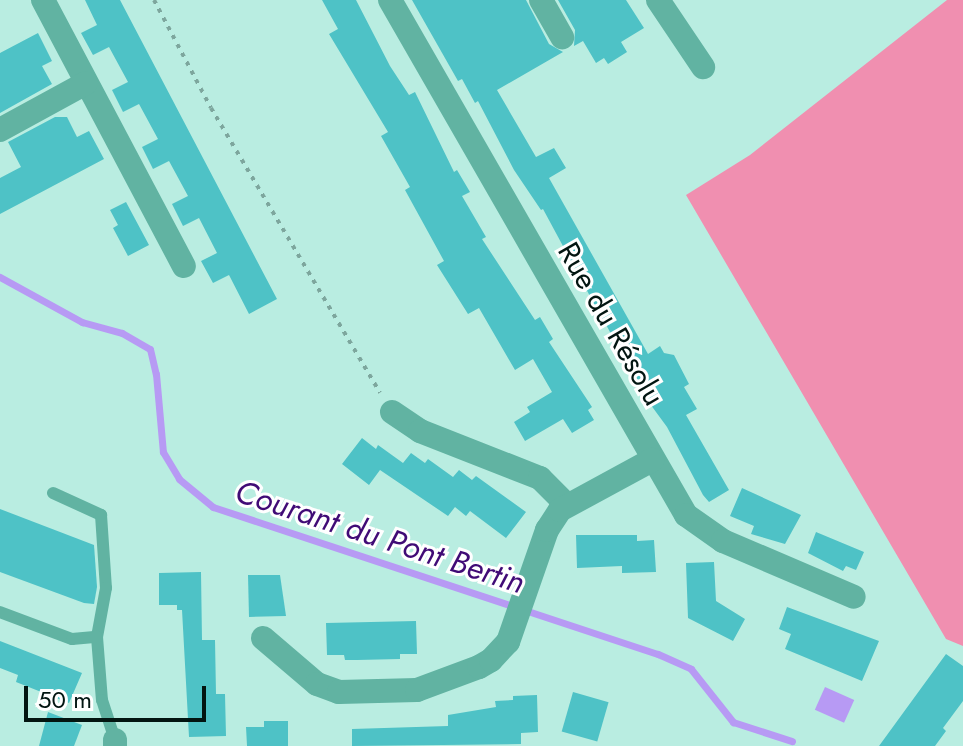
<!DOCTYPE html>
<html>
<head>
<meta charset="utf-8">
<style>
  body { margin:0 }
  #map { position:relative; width:963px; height:746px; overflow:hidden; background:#b9ede1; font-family:Jost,sans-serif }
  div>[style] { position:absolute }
  .green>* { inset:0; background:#f08fb0 }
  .water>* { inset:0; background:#b79af4; transform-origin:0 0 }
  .stream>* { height:7px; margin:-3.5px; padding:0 3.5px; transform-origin:3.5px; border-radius:3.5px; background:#b79af4 }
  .building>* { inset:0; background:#4ec2c6; transform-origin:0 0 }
  .path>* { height:4px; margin-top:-2px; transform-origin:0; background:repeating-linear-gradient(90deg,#7da69d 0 4px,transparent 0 10px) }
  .lane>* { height:12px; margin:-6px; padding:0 6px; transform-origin:6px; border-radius:6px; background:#61b3a2 }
  .street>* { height:24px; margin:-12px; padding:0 12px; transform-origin:12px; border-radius:12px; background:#61b3a2 }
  span { translate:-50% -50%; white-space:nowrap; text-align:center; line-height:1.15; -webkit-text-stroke:6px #fff; paint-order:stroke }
  .street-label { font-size:30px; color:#021511 }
  .water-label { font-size:32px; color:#400b76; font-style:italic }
  .scale { position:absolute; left:24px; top:686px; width:182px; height:36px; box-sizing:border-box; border:4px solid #021511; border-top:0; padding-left:10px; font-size:24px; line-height:28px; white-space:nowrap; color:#021511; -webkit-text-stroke:6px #fff; paint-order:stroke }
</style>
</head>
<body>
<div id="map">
  <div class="green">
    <div style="clip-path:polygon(947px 0,963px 0,963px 646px,946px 639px,686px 195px,750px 155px)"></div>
  </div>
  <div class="water">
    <div style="left:825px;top:687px;width:32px;height:25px;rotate:24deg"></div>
  </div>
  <div class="stream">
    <div style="left:0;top:277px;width:94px;rotate:28.8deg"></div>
    <div style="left:82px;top:322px;width:41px;rotate:15.4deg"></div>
    <div style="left:122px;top:333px;width:32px;rotate:30deg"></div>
    <div style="left:150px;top:349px;width:26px;rotate:77deg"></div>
    <div style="left:156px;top:374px;width:78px;rotate:84.9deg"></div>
    <div style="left:163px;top:452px;width:31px;rotate:59deg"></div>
    <div style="left:179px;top:479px;width:44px;rotate:39.5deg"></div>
    <div style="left:213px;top:507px;width:469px;rotate:18.3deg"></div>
    <div style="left:658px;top:654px;width:36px;rotate:24deg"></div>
    <div style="left:691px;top:669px;width:68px;rotate:51.6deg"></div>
    <div style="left:733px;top:722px;width:62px;rotate:17.9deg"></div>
  </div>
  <div class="building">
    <div style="clip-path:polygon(85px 0,120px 0,277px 299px,249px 314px,229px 275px,213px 283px,201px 261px,217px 253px,199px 218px,183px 226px,172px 204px,188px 196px,169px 161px,153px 169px,142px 147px,158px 139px,139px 104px,123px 112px,112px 90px,128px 82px,109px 47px,93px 55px,81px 33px,97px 25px)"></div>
    <div style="clip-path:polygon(322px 0,356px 0,390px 66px,409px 95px,415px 92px,454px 172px,457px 170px,470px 192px,462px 196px,486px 237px,482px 239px,535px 320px,540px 317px,553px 339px,549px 342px,592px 407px,588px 410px,594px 420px,572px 433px,563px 419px,525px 441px,514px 422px,530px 412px,527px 407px,552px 392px,533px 359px,515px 370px,479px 308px,468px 314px,437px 265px,444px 261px,405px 190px,410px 187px,381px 136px,388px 132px,329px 34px,338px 29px)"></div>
    <div style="clip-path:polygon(412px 0,526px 0,549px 44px,563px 52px,497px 90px,536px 157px,554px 148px,566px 168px,549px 178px,648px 354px,660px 346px,664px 353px,674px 355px,689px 384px,684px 387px,697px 409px,686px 415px,729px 490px,709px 502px,703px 495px,667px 427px,645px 397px,603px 319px,600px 321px,588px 299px,591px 298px,543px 209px,541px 210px,514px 170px,478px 101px,475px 103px,462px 79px,458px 81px)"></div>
    <div style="clip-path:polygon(558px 0,626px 0,644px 28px,621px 42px,627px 52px,608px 64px,604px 58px,596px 63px,583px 41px,574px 46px,575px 30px)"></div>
    <div style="clip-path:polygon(38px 33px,52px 61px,42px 66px,52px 84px,0 113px,0 53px)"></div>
    <div style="clip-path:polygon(55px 117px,67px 117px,77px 137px,89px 131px,104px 159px,0 214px,0 178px,21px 167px,8px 142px)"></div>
    <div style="clip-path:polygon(126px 202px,149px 245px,128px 256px,113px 228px,118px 225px,110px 210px)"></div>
    <div style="clip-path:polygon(362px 438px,376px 449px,378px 445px,403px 463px,411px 453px,425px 463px,428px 459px,453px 477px,459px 470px,472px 480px,476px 476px,526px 512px,506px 538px,470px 511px,466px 516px,455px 507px,448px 516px,380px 470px,369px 485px,342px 464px)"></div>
    <div style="clip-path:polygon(742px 488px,801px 515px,785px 544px,751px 534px,754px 526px,730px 516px)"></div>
    <div style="clip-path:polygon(0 509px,94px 545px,97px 587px,94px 604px,84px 603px,0 572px)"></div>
    <div style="clip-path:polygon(816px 532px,864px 552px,856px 570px,846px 566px,843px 571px,808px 553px)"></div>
    <div style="clip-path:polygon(576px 535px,637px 535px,637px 541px,654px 540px,656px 572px,622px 573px,622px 566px,577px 568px)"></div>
    <div style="clip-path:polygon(714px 562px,716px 601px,745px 619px,733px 641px,688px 618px,686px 563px)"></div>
    <div style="clip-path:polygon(201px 572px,202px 640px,215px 640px,216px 694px,225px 694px,226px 736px,189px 737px,182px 610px,177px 610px,177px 605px,159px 605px,159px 573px)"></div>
    <div style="clip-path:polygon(248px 575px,280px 575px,286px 616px,249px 617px)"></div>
    <div style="clip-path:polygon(787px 607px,879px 641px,862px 681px,785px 649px,791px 634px,779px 629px)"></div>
    <div style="clip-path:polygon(416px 621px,417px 654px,400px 654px,400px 659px,357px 660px,345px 660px,344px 655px,327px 655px,326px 623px)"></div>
    <div style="clip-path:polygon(0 641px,82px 673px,69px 703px,16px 682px,18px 675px,0 668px)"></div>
    <div style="clip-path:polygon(946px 654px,963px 666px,963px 701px,943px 728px,946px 731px,935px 746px,879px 746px)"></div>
    <div style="left:573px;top:692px;width:37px;height:41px;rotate:16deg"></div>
    <div style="clip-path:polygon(537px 695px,538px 732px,521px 733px,521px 744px,352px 746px,352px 729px,448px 726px,448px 715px,496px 707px,495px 701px,513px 700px,513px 696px)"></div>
    <div style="clip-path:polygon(48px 712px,82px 725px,74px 746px,39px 746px)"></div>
    <div style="clip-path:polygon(264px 721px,288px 721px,288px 746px,247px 746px,246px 727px,264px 727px)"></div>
  </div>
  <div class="path">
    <div style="left:154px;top:0;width:122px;rotate:62.2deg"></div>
    <div style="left:211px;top:108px;width:331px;rotate:59.3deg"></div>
  </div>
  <div class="lane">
    <div style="left:53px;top:493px;width:53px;rotate:24.6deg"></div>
    <div style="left:101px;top:515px;width:73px;rotate:86.1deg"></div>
    <div style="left:106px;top:588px;width:50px;rotate:100.4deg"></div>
    <div style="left:97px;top:637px;width:63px;rotate:85.5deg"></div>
    <div style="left:102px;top:700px;width:42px;rotate:72deg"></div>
    <div style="left:0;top:612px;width:77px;rotate:20.6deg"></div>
    <div style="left:72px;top:639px;width:25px;rotate:-5deg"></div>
  </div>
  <div class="street">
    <div style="left:43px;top:0;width:301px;rotate:62.1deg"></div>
    <div style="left:390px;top:0;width:594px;rotate:60.11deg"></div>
    <div style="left:686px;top:515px;width:45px;rotate:35.1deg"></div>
    <div style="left:723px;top:541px;width:142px;rotate:23.1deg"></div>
    <div style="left:541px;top:0;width:43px;rotate:60.4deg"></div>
    <div style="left:658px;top:0;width:81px;rotate:56.1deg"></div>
    <div style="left:0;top:130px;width:98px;rotate:-28.7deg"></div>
    <div style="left:392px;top:412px;width:34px;rotate:34deg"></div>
    <div style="left:420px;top:431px;width:129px;rotate:21.4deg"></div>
    <div style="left:540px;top:478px;width:38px;rotate:45deg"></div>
    <div style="left:263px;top:638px;width:71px;rotate:40.4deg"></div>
    <div style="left:317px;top:684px;width:23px;rotate:20deg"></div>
    <div style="left:339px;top:692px;width:78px;rotate:-1.5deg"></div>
    <div style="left:417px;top:690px;width:66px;rotate:-20.4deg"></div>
    <div style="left:479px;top:667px;width:14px;rotate:-30deg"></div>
    <div style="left:491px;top:660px;width:25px;rotate:-47deg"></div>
    <div style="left:508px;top:642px;width:119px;rotate:-70.8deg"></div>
    <div style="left:547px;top:530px;width:24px;rotate:-57deg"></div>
    <div style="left:560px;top:510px;width:105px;rotate:-28.5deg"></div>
    <div style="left:115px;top:746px;width:6px;rotate:-90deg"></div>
  </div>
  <div class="street-label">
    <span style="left:611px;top:324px;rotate:60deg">Rue du Résolu</span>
  </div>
  <div class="water-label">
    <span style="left:380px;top:537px;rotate:18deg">Courant du Pont Bertin</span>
  </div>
  <div class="scale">50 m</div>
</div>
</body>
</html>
